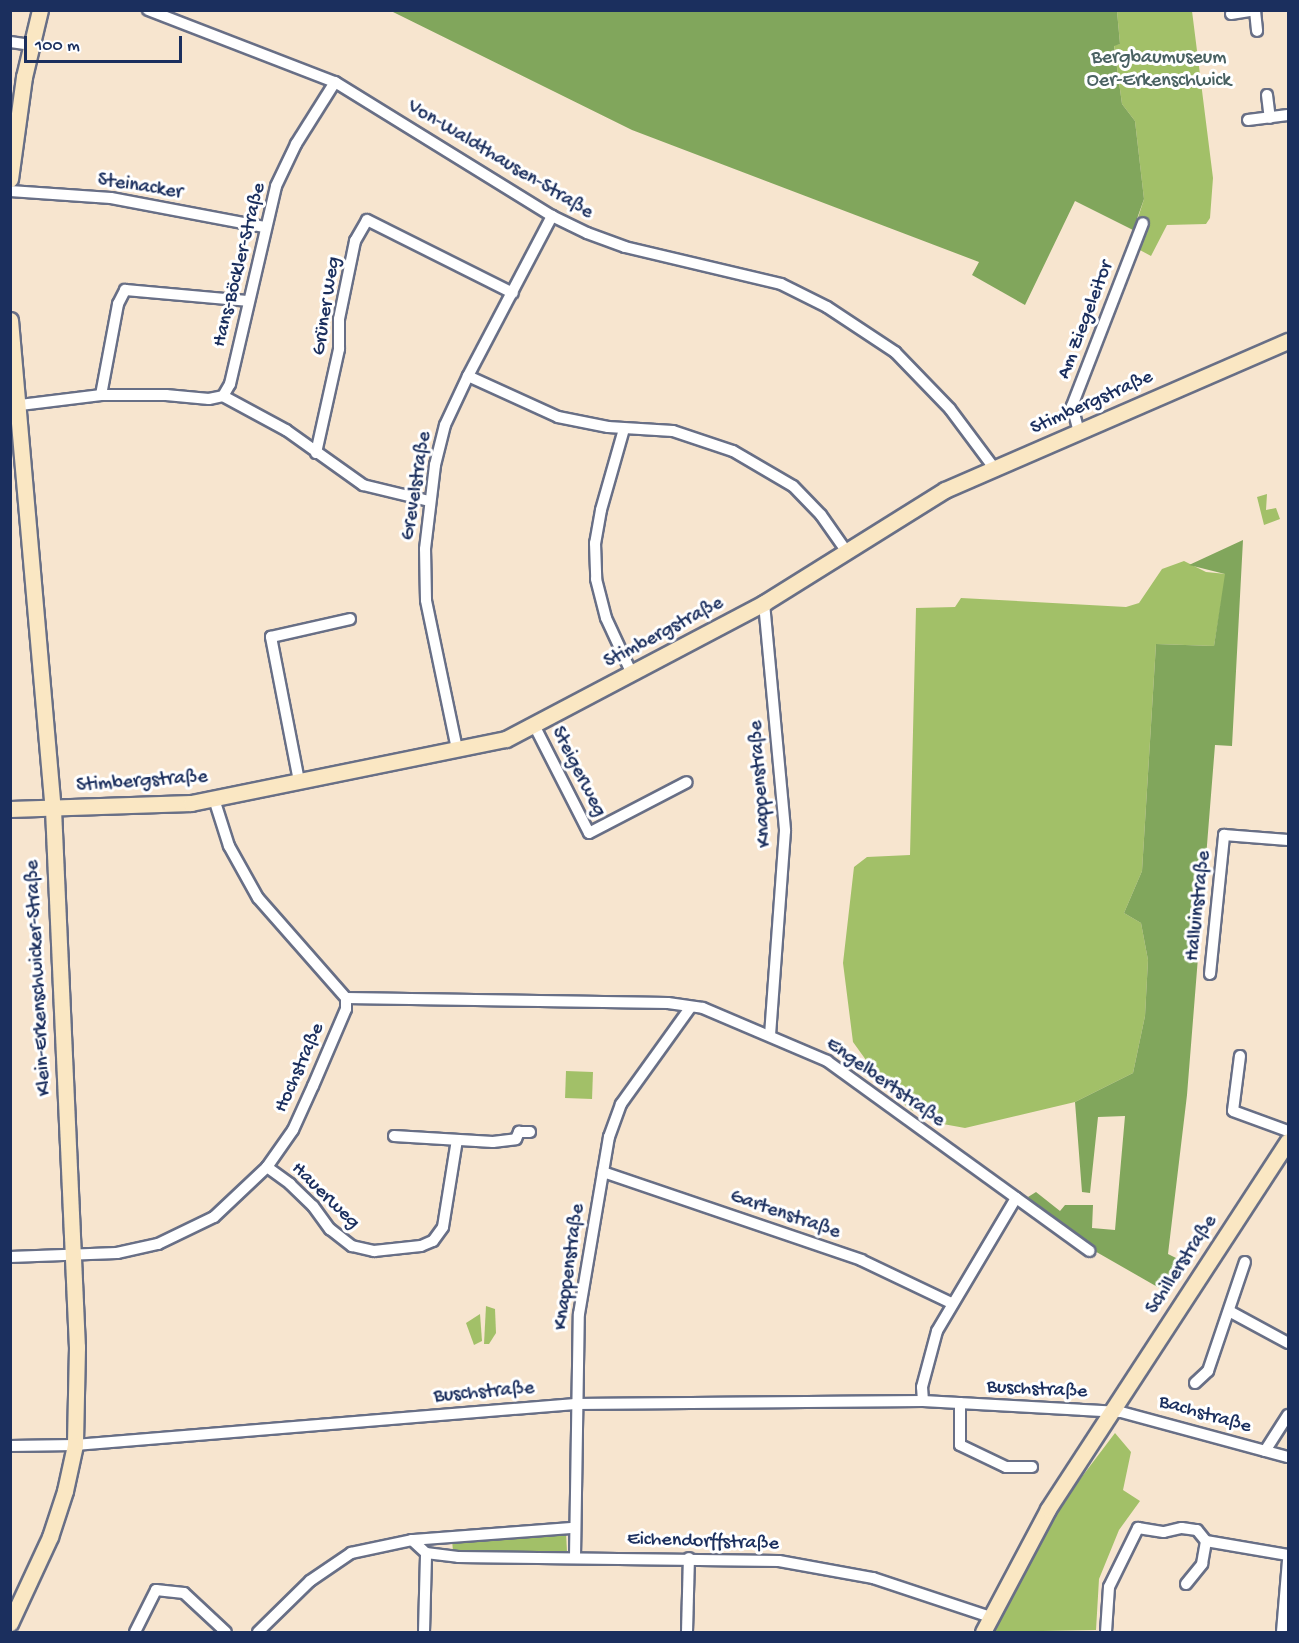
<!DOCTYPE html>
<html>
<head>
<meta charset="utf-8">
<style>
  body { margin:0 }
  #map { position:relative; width:1299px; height:1643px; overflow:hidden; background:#f7e5cf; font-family:"Gochi Hand",sans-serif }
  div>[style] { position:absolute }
  .green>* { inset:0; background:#a2c068; transform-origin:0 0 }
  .forest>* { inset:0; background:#81a65c }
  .roads { filter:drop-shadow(2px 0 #686f86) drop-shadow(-2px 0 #686f86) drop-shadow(0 2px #686f86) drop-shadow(0 -2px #686f86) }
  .street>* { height:10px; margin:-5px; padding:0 5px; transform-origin:5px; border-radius:5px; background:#fff }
  .secondary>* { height:15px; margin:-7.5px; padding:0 7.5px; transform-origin:7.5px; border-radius:7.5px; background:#fae7c3 }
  span { translate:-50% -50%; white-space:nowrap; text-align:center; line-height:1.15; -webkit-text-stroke:6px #fff; paint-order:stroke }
  .park-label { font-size:20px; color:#4a6262 }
  .street-label { font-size:20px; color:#1b2f5e }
  .frame { position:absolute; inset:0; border:12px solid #1b2f5e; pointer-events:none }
  .scale { position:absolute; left:24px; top:36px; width:158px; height:27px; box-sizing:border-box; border:3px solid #1b2f5e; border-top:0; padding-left:8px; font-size:18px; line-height:21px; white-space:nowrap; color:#1b2f5e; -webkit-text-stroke:4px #fff; paint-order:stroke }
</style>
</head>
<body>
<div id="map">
  <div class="green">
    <div style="clip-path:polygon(1117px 11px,1192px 11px,1213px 178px,1210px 218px,1206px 224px,1167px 225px,1151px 256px,1138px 249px,1148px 225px,1137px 221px,1144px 199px,1135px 121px,1122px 104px,1114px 45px,1120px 44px)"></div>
    <div style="clip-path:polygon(1267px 494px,1266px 510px,1276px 508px,1280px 519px,1264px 525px,1257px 497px)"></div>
    <div style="clip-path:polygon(1184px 561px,1206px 572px,1226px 574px,1214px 646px,1156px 644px,1142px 871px,1124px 913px,1141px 923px,1148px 960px,1145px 1016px,1133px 1073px,1075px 1102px,965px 1128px,943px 1124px,924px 1104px,913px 1111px,898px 1100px,898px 1090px,871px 1067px,853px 1042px,843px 963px,854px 867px,867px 857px,910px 855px,916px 608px,955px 607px,961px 598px,1126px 607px,1139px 603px,1162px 569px)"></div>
    <div style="left:566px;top:1071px;width:27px;height:27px;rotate:2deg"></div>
    <div style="clip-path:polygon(486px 1306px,495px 1309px,496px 1333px,489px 1344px,484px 1344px)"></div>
    <div style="clip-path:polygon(480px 1314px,482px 1341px,474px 1345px,466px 1323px)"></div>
    <div style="clip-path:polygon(1115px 1433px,1131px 1452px,1123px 1490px,1140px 1501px,1119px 1530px,1099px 1579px,1096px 1630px,991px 1632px,1059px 1507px)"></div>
    <div style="clip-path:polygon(566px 1533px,567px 1552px,453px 1552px,452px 1539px)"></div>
  </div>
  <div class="forest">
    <div style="clip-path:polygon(391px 11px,1117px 11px,1120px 44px,1114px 46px,1122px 104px,1135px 121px,1144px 199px,1133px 230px,1075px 201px,1025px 305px,972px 275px,979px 262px,632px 130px)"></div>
    <div style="clip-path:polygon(1243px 540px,1232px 746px,1215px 745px,1187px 1095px,1168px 1254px,1186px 1263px,1168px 1293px,1072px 1238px,1028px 1197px,1036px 1192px,1060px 1211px,1065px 1205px,1093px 1205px,1092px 1228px,1115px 1230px,1125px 1116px,1098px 1117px,1090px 1193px,1082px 1192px,1075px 1102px,1133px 1073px,1145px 1016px,1148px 960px,1141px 923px,1124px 913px,1142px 871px,1156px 644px,1214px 646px,1225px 574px,1189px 565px)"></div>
  </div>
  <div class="roads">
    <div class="street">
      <div style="left:148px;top:10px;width:200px;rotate:21.1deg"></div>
      <div style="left:335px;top:82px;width:255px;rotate:31.7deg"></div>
      <div style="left:552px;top:216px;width:39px;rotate:26deg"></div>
      <div style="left:587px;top:233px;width:40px;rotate:20.2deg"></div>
      <div style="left:625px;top:247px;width:160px;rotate:13.3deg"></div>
      <div style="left:781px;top:284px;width:51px;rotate:26.6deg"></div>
      <div style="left:827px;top:307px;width:82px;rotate:33.5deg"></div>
      <div style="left:895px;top:352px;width:79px;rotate:46deg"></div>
      <div style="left:950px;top:409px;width:74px;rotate:53.3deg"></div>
      <div style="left:1255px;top:11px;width:20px;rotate:84deg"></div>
      <div style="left:1231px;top:14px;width:25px;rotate:-9deg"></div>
      <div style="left:10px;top:42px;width:21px;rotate:8deg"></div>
      <div style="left:1267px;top:95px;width:23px;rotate:83deg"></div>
      <div style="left:1248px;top:120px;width:40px;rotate:-7.1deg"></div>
      <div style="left:10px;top:191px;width:101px;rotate:4deg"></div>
      <div style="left:111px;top:198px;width:156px;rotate:10.7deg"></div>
      <div style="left:468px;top:376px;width:99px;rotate:24.5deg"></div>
      <div style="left:558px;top:417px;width:51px;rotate:11.3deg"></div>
      <div style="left:608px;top:427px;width:65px;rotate:3.5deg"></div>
      <div style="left:673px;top:431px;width:63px;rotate:18.4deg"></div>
      <div style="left:733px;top:451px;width:69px;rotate:30.3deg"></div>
      <div style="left:793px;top:486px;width:40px;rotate:46deg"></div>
      <div style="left:821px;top:515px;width:45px;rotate:54.9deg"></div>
      <div style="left:101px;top:395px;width:93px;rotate:-79.4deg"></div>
      <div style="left:118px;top:304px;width:16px;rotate:-63deg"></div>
      <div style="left:125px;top:290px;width:123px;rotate:5.1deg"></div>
      <div style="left:223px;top:396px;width:14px;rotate:-60deg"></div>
      <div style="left:230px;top:384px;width:203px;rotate:-76.9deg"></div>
      <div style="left:276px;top:186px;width:47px;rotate:-64.5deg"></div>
      <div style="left:296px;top:144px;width:73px;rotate:-57.8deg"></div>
      <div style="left:12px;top:406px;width:90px;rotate:-7deg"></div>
      <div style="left:101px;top:395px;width:65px"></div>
      <div style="left:166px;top:395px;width:43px;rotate:5.3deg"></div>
      <div style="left:209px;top:399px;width:14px;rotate:-12deg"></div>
      <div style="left:223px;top:396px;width:72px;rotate:28.4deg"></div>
      <div style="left:286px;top:430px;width:95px;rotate:35.5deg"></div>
      <div style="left:363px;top:485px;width:68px;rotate:13.6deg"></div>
      <div style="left:624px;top:429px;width:84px;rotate:105.9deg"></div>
      <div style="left:601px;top:510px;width:34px;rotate:100deg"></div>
      <div style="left:595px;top:543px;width:36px;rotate:88deg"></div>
      <div style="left:596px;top:579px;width:40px;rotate:75.6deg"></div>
      <div style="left:606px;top:618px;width:62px;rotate:65.1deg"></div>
      <div style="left:1079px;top:432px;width:27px;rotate:-105deg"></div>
      <div style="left:1072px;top:406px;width:196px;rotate:-68.8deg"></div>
      <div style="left:316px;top:453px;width:107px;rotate:-77.5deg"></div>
      <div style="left:339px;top:349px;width:30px;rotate:-90deg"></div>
      <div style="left:339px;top:319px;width:80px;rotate:-78.4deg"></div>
      <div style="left:355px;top:241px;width:24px;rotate:-60deg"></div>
      <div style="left:367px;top:220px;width:163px;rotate:26.6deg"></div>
      <div style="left:764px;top:603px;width:229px;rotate:84.7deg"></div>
      <div style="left:785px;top:831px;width:205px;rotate:94.2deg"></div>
      <div style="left:534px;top:725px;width:121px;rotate:63deg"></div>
      <div style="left:589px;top:833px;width:110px;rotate:-27.5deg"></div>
      <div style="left:457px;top:749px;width:152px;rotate:-101.8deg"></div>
      <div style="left:426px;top:600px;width:51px;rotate:-91.1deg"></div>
      <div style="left:425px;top:549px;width:85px;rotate:-83.2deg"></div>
      <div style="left:435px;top:465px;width:41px;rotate:-76deg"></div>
      <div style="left:445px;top:425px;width:54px;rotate:-64.9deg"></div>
      <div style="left:468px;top:376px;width:181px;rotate:-62.3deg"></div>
      <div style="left:299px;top:781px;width:147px;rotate:-101deg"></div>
      <div style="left:271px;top:637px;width:81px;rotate:-12.8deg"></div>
      <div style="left:1210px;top:974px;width:140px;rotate:-84.2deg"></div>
      <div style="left:1224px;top:835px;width:64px;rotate:4.5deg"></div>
      <div style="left:346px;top:998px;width:322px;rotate:0.9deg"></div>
      <div style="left:668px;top:1003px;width:35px;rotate:8deg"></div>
      <div style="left:703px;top:1008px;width:135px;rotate:23.1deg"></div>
      <div style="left:827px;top:1061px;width:324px;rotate:35.9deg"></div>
      <div style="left:1240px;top:1056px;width:55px;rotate:97.3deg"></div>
      <div style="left:1233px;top:1111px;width:59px;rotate:20deg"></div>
      <div style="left:394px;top:1136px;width:99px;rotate:3.5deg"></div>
      <div style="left:493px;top:1142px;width:23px;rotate:-7deg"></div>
      <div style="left:516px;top:1139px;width:8px;rotate:-67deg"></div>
      <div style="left:519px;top:1132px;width:11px"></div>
      <div style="left:267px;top:1167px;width:29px;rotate:36deg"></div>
      <div style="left:290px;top:1184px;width:32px;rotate:44deg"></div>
      <div style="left:313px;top:1206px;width:29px;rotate:54deg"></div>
      <div style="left:330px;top:1229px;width:28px;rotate:38deg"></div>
      <div style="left:352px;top:1246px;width:23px;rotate:13deg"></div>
      <div style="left:374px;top:1251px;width:47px;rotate:-6.1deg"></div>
      <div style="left:421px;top:1246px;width:13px;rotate:-23deg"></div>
      <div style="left:433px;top:1241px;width:17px;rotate:-54deg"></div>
      <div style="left:443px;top:1227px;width:88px;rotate:-80.9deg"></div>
      <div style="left:603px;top:1172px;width:273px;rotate:18.8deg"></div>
      <div style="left:861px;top:1260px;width:100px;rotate:25.5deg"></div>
      <div style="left:10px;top:1257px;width:107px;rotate:-2.1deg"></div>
      <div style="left:117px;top:1253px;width:42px;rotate:-12.4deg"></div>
      <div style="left:158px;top:1244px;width:62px;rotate:-25.7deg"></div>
      <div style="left:214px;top:1217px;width:73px;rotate:-43.3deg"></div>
      <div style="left:267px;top:1167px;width:45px;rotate:-54.9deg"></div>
      <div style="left:293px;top:1130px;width:48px;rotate:-65.6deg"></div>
      <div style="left:313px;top:1086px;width:84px;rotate:-66.8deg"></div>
      <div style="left:346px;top:1009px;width:11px;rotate:-90deg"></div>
      <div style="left:346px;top:998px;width:133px;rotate:-131.3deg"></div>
      <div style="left:258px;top:898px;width:60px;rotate:-119.1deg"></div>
      <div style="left:229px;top:846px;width:49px;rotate:-107.7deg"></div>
      <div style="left:1229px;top:1311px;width:67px;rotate:28.5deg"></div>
      <div style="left:1195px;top:1383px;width:18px;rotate:-43deg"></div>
      <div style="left:1208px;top:1371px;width:115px;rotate:-71.3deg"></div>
      <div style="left:923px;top:1401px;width:14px;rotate:-94deg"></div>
      <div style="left:922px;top:1387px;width:58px;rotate:-75deg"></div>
      <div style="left:937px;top:1331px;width:155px;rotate:-59.3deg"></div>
      <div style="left:960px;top:1403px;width:42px;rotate:90deg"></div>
      <div style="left:960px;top:1445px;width:51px;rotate:25.6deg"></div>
      <div style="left:1006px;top:1467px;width:26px"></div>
      <div style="left:10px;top:1446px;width:65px;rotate:-0.9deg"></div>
      <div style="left:75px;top:1445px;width:502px;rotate:-4.69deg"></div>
      <div style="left:575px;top:1404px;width:348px;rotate:-0.5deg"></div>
      <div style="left:923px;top:1401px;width:198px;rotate:3.2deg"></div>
      <div style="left:1121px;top:1412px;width:173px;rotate:15.1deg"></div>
      <div style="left:1265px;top:1451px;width:43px;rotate:-57.4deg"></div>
      <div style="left:412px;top:1540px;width:161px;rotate:-4.3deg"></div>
      <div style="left:575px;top:1557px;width:243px;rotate:-89.1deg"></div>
      <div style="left:579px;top:1314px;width:180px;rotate:-80.4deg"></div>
      <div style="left:609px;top:1137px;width:35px;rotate:-70deg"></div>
      <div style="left:621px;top:1104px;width:118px;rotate:-54.3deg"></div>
      <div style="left:1186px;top:1584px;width:26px;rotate:-51deg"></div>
      <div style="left:1202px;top:1564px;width:23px;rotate:-80deg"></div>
      <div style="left:1206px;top:1541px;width:83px;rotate:9.7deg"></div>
      <div style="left:135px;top:1632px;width:47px;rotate:-63.4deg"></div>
      <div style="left:156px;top:1590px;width:28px;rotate:6deg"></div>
      <div style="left:184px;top:1593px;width:57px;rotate:42.9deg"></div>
      <div style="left:258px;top:1632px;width:73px;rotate:-44.4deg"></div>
      <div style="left:310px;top:1581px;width:50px;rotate:-34.3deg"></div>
      <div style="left:351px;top:1553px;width:62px;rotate:-12deg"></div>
      <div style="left:412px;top:1540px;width:19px;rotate:43deg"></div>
      <div style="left:426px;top:1553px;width:32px;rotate:7deg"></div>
      <div style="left:458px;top:1557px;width:321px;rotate:0.7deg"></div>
      <div style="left:779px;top:1561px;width:96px;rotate:10.3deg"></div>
      <div style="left:873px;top:1578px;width:123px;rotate:18.4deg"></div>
      <div style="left:424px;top:1632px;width:79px;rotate:-88.5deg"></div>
      <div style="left:687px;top:1632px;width:74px;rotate:-88.5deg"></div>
      <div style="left:1106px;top:1632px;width:45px;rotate:-86.2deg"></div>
      <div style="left:1109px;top:1587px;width:66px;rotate:-63.8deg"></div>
      <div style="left:1138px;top:1528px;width:26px;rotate:9deg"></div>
      <div style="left:1164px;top:1532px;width:18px;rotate:-13deg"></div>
      <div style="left:1182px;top:1528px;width:15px;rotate:8deg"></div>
      <div style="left:1197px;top:1530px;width:14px;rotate:51deg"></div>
      <div style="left:1282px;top:1632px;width:72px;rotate:-85.2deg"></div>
    </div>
    <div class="secondary">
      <div style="left:10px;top:179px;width:103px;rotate:-82.2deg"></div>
      <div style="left:24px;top:77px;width:69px;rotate:-76.6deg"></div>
      <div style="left:10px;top:320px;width:491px;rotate:85deg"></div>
      <div style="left:53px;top:809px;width:539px;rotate:87.45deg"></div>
      <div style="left:77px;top:1347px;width:98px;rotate:91.2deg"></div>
      <div style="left:75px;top:1445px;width:47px;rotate:102.3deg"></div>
      <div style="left:65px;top:1491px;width:48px;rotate:108.1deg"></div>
      <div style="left:50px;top:1537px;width:95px;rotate:114.9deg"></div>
      <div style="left:10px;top:809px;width:181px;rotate:-1.9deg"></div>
      <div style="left:191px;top:803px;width:321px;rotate:-11.5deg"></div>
      <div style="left:506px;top:739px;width:292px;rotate:-27.8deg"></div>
      <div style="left:764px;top:603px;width:213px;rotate:-32deg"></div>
      <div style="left:945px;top:490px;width:374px;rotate:-23.5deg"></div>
      <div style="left:983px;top:1632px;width:139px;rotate:-62.1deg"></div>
      <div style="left:1048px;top:1509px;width:439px;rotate:-56.9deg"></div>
    </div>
  </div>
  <div class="park-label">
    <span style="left:1159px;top:70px">Bergbaumuseum<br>Oer-Erkenschwick</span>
  </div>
  <div class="street-label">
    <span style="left:500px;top:160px;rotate:31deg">Von-Waldthausen-Straße</span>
    <span style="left:140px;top:187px;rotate:9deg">Steinacker</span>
    <span style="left:240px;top:265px;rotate:-76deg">Hans-Böckler-Straße</span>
    <span style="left:327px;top:306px;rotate:-81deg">Grüner Weg</span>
    <span style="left:1086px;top:320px;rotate:-69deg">Am Ziegeleitor</span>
    <span style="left:1092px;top:403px;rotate:-24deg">Stimbergstraße</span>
    <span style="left:417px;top:486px;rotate:-81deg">Grevelstraße</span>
    <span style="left:664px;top:633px;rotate:-28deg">Stimbergstraße</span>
    <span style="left:578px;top:772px;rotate:63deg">Steigerweg</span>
    <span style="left:142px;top:782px;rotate:-4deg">Stimbergstraße</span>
    <span style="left:761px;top:784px;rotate:-94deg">Knappenstraße</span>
    <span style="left:1199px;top:906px;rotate:-84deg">Halluinstraße</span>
    <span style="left:39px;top:978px;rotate:-93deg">Klein-Erkenschwicker-Straße</span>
    <span style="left:300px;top:1068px;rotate:-66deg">Hochstraße</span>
    <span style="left:885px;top:1083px;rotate:35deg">Engelbertstraße</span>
    <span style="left:325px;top:1196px;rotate:44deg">Hauerweg</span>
    <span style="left:785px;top:1215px;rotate:19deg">Gartenstraße</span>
    <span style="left:1182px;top:1265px;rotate:-57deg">Schillerstraße</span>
    <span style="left:570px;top:1267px;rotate:-82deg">Knappenstraße</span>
    <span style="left:1037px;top:1390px;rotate:3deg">Buschstraße</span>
    <span style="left:484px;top:1393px;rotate:-5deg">Buschstraße</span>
    <span style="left:1205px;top:1415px;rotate:16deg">Bachstraße</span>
    <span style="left:703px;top:1542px;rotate:2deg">Eichendorffstraße</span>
  </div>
  <div class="frame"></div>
  <div class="scale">100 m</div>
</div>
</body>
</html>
